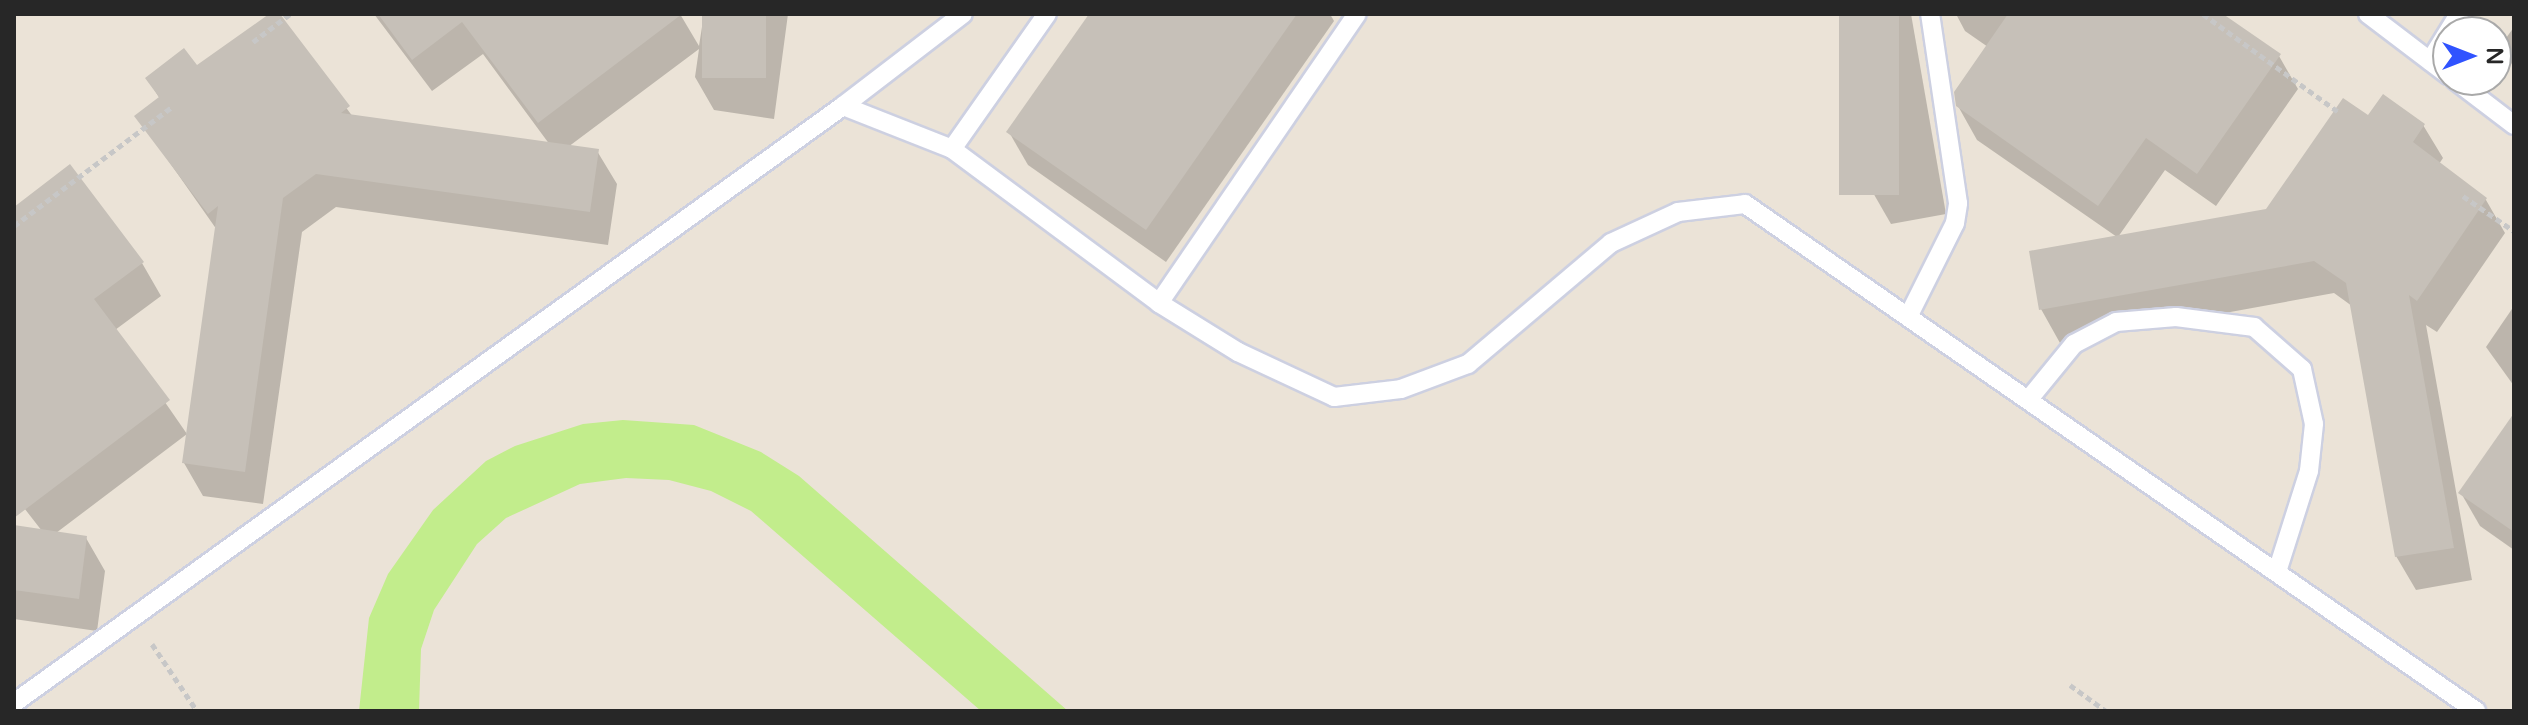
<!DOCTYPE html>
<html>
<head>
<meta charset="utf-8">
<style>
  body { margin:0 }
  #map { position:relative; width:2528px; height:725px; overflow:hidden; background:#ebe3d7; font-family:"Varela Round",sans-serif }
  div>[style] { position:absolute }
  .pitch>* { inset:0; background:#c2ed8c }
  .shadow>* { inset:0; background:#0003 }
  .building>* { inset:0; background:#c6c0b8; transform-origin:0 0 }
  .path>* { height:5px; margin-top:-2.5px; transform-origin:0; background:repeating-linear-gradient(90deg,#c7c7c7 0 6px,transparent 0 10px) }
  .roads { filter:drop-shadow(2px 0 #cdd0e1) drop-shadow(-2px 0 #cdd0e1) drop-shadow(0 2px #cdd0e1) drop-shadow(0 -2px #cdd0e1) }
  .service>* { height:18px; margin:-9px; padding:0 9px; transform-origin:9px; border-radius:9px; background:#fff }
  span { translate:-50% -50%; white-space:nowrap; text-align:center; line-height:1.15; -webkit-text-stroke:7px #fff; paint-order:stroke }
  .frame { position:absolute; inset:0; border:16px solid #272727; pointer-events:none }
  .north { position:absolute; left:2432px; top:16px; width:80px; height:80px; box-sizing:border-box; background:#fff; border:2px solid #a9a9a9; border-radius:50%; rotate:90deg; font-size:22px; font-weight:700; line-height:32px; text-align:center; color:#272727 }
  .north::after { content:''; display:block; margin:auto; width:28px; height:36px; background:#3053ff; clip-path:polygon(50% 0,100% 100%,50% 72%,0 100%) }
</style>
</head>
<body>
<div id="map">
  <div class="pitch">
    <div style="clip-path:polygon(623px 420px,694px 425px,761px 452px,799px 476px,1068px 711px,981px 711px,751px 511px,711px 491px,669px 480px,626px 478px,580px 484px,506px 518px,477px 544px,434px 610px,421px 649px,419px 711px,359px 711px,369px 618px,388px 574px,433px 510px,486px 461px,515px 446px,583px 424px)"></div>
  </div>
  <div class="shadow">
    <div style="clip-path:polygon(272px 14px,277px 14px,353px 117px,550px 145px,483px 54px,432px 91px,374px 14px,680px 14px,699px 46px,704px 14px,788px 14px,774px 119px,714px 110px,695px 77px,699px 49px,568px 147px,597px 151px,617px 184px,608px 245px,336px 207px,302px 232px,263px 504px,203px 496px,184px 463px,217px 230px,137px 116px,160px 99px,147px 78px,197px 68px)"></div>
    <div style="clip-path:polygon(1091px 14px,1330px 14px,1334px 21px,1166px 262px,1028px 165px,1009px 132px)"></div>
    <div style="clip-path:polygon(1841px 14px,1911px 14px,1946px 214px,1891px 224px,1872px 191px)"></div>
    <div style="clip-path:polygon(1956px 14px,2219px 14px,2279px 56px,2298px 89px,2216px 206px,2165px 170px,2118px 237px,2267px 211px,2368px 118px,2423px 125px,2443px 158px,2439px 164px,2486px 200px,2505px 233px,2437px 332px,2426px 325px,2472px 580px,2416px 590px,2396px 556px,2352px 306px,2334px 293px,2060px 343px,2041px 309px,2117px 237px,1977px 140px,1958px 106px,1988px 47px,1965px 31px)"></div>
    <div style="clip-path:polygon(2514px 27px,2514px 68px,2501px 45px)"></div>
    <div style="clip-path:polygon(14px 209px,142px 263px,161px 296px,115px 330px,187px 434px,56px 533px,86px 538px,105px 571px,97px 631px,14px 619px,14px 527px,42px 531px,14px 495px)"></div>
    <div style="clip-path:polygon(2514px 306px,2514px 386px,2486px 347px)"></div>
    <div style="clip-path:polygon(2514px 417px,2514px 550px,2480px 526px,2461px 493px)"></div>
  </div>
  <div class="building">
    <div style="clip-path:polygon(269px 14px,280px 14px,350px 106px,341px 113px,599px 149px,590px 212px,316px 174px,283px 198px,245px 472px,182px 463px,218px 206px,208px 214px,134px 116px,159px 97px,145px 78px,184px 48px,197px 65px)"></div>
    <div style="clip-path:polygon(378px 14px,682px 14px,538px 123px,462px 22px,412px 60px)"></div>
    <div style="left:702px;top:14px;width:64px;height:64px"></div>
    <div style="clip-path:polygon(1089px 14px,1297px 14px,1146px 230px,1006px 132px)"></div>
    <div style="left:1839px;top:14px;width:60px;height:181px"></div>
    <div style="clip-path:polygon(2008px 14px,2223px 14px,2281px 54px,2197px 174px,2146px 138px,2098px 206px,1956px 106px,1954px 92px)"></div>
    <div style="clip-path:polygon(2383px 94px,2425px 124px,2413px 142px,2487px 198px,2417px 301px,2409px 295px,2454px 548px,2395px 557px,2346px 283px,2314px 261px,2039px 310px,2029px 251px,2266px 209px,2343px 98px,2368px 115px)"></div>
    <div style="clip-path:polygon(70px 164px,144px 262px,94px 299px,170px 400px,14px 518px,14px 207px)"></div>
    <div style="clip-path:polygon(2514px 413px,2514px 532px,2458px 493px)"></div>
    <div style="clip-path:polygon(14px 525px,87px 536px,79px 599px,14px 590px)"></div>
  </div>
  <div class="path">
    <div style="left:2203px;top:14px;width:169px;rotate:35.9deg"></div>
    <div style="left:253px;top:42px;width:46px;rotate:-37.1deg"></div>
    <div style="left:2463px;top:196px;width:62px;rotate:34.5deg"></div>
    <div style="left:14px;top:226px;width:198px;rotate:-37deg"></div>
    <div style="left:152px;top:644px;width:81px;rotate:56.1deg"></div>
    <div style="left:2070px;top:685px;width:44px;rotate:35.8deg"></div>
  </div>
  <div class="roads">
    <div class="service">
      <div style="left:2368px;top:14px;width:101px;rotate:37.3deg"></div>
      <div style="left:2430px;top:61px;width:55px;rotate:-58.3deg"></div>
      <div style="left:2455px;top:80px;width:74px;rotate:37.3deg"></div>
      <div style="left:843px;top:106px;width:151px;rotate:-37.5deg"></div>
      <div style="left:952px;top:149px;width:165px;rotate:-54.9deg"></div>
      <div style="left:1159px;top:303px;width:350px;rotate:-55.6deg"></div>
      <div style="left:1909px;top:315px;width:103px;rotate:-63.4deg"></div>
      <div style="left:1955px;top:223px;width:20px;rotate:-81deg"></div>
      <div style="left:1958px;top:203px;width:191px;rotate:-98.4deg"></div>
      <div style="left:2029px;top:399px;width:71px;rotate:-50.7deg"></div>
      <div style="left:2074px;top:344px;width:47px;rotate:-27.6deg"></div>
      <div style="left:2116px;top:322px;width:60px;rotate:-4.8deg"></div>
      <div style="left:2176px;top:317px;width:79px;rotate:7.3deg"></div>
      <div style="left:2254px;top:327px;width:64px;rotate:41.2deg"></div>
      <div style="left:2302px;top:369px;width:56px;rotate:77.7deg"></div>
      <div style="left:2314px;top:424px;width:47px;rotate:96.1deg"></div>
      <div style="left:2309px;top:471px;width:106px;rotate:107.6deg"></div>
      <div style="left:14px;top:703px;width:1022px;rotate:-35.76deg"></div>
      <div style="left:843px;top:106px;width:117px;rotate:21.5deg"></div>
      <div style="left:952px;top:149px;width:258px;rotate:36.6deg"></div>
      <div style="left:1159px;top:303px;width:93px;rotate:31.8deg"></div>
      <div style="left:1238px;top:352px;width:106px;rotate:25.1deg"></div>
      <div style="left:1334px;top:397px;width:67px;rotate:-6.8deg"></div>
      <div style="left:1401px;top:389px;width:72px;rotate:-20.5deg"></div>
      <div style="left:1468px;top:364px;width:187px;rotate:-40.2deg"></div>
      <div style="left:1611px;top:243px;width:74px;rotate:-24.8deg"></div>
      <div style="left:1678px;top:212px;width:67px;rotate:-6.8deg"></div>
      <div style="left:1745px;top:204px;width:890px;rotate:34.74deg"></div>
    </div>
  </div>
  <div class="frame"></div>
  <div class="north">N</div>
</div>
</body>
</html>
